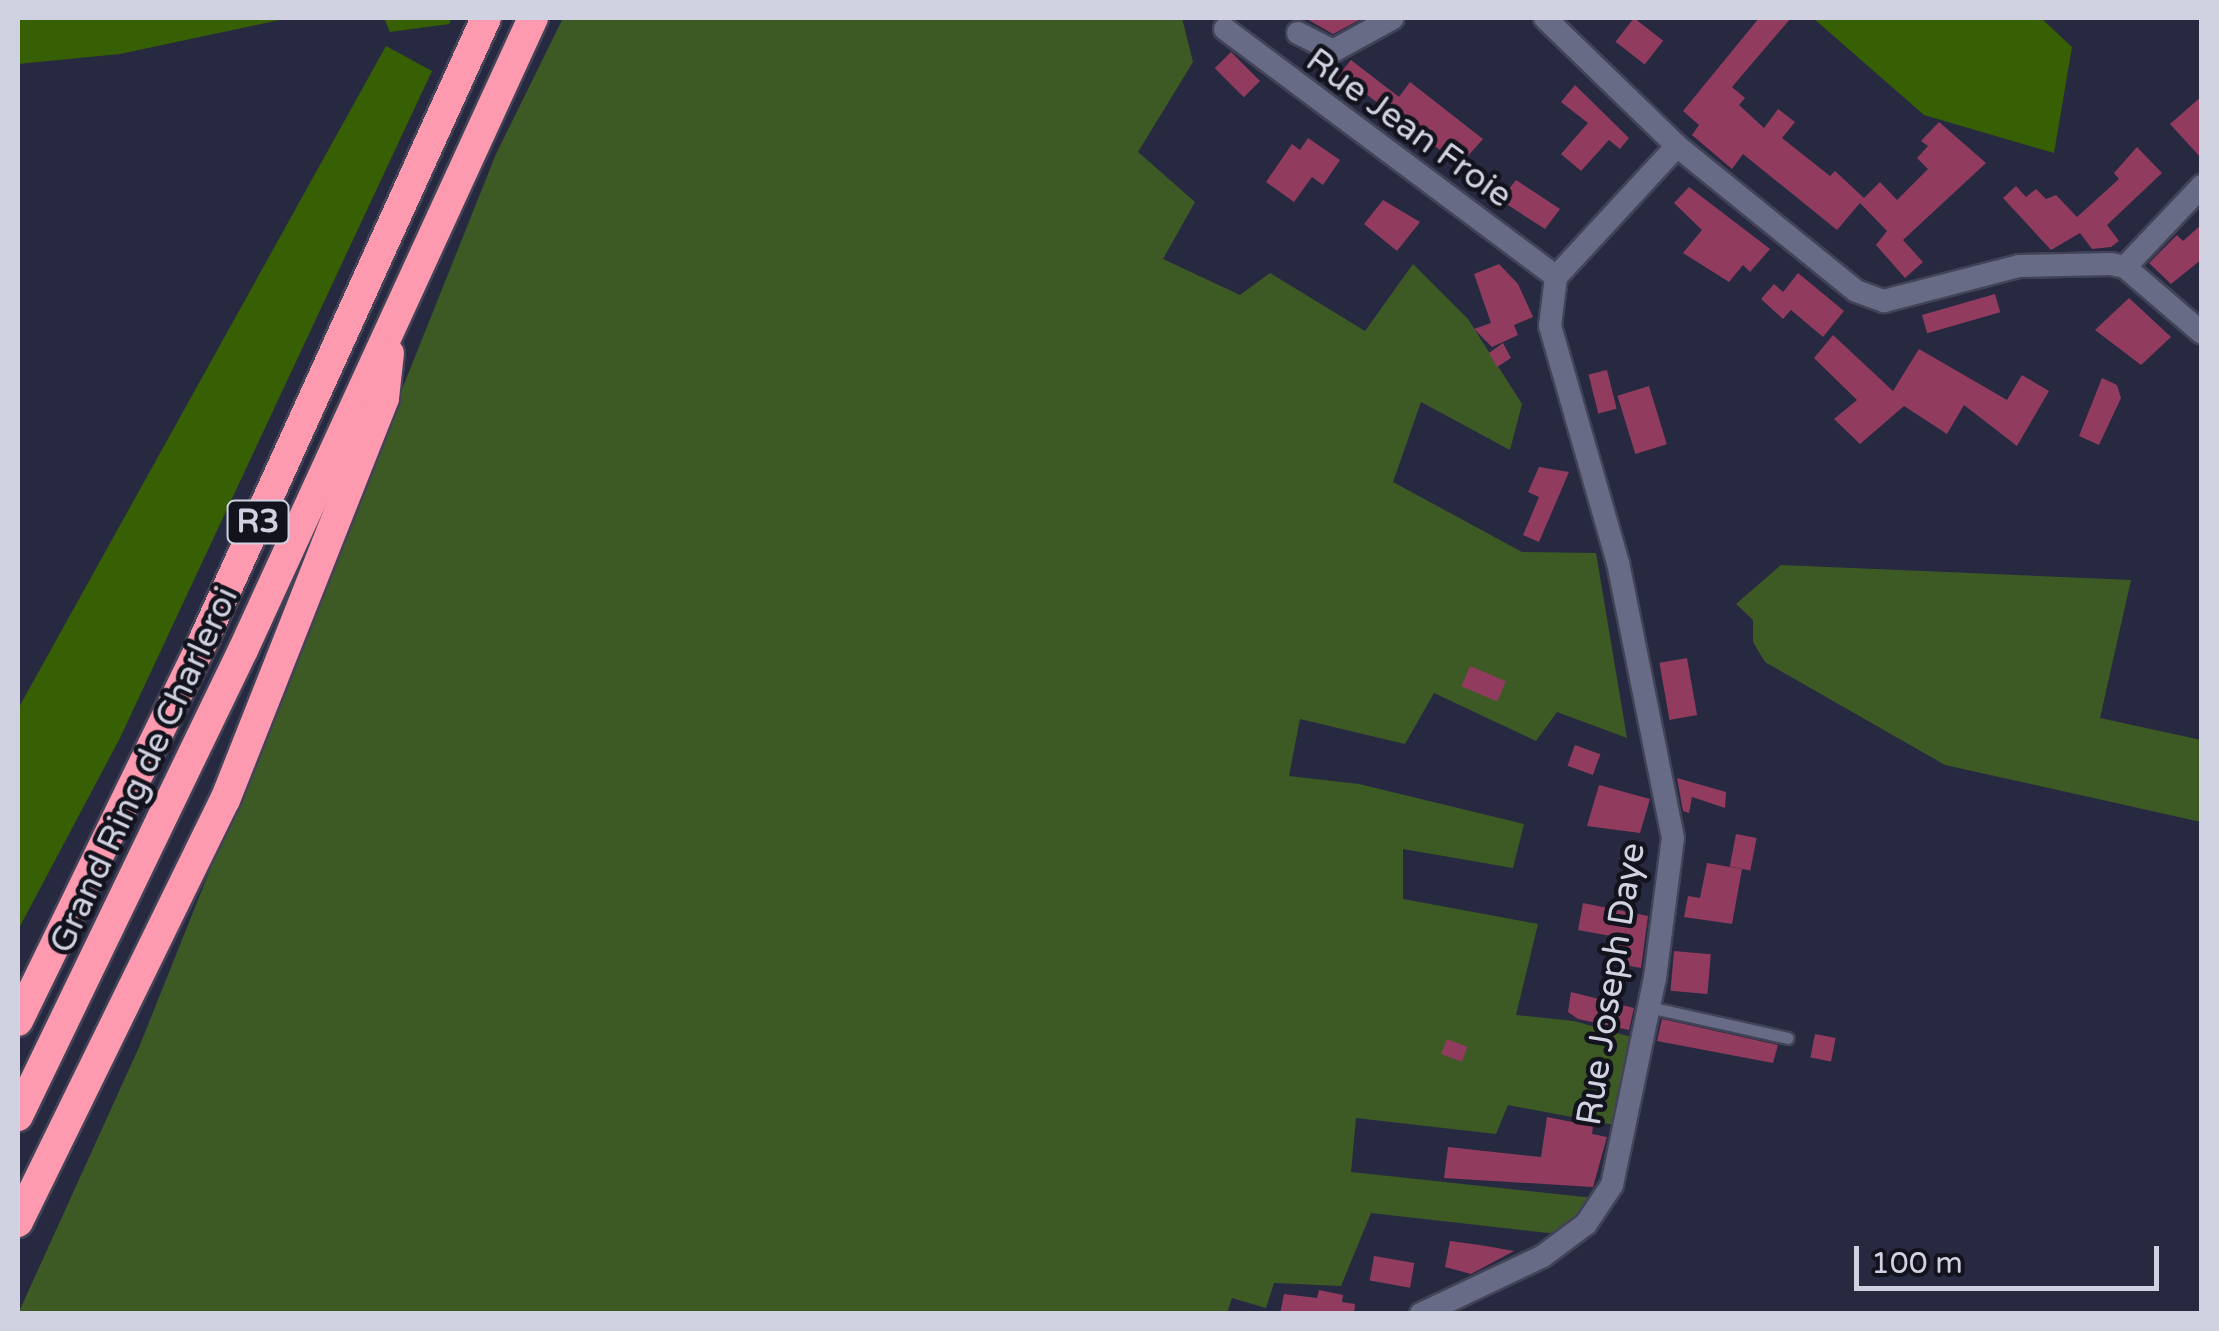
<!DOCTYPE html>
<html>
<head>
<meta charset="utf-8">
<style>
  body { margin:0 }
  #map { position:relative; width:2219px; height:1331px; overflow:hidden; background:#272940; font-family:"Varela Round",sans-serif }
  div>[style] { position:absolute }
  .green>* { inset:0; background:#3d5a24 }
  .forest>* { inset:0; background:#375f03 }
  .building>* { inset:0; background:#913c5e; transform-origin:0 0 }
  .roads { filter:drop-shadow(2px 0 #424357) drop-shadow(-2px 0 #424357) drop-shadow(0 2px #424357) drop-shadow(0 -2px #424357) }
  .lane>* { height:11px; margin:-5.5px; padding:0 5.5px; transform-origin:5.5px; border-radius:5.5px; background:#676b86 }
  .street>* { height:22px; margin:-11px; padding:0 11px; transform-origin:11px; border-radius:11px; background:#676b86 }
  .highway>* { height:30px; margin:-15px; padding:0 15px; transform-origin:15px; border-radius:15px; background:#fd9aaf }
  span { translate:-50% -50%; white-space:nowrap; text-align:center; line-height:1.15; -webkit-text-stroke:9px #12131d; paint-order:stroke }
  .shield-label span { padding:2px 8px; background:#12131d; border:2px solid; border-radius:8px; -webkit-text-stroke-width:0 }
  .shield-label { font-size:32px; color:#d0d2e1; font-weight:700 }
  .street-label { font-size:35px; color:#d0d2e1 }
  .frame { position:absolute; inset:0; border:20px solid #d0d2e1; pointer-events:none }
  .scale { position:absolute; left:1854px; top:1246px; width:305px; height:45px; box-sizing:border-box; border:5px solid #d0d2e1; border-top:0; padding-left:12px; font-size:30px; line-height:35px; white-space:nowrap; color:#d0d2e1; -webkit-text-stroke:8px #12131d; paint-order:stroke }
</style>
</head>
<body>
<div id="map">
  <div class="green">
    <div style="clip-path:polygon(563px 18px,1182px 18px,1193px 62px,1138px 152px,1195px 202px,1163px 259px,1240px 295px,1270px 273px,1365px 331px,1413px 264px,1468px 319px,1522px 404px,1510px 450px,1421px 402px,1393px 482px,1522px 552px,1596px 553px,1627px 738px,1557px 712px,1536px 741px,1434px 693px,1405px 744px,1300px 719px,1289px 776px,1359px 784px,1524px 824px,1513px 868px,1403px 849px,1403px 899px,1538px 924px,1516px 1015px,1574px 1021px,1642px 1040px,1625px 1127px,1508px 1105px,1496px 1134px,1356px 1118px,1351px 1172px,1594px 1198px,1557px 1234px,1371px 1213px,1341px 1286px,1274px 1283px,1266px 1308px,1232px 1298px,1227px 1313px,18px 1314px,140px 1045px,496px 154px)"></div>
    <div style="clip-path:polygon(1781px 565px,2131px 580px,2100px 718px,2201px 740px,2201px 822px,1945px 765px,1765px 662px,1753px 642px,1753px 620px,1736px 604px)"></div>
  </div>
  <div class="forest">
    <div style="clip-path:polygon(18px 18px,289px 18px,120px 54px,18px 64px)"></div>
    <div style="clip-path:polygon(384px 18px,452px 18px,449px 24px,390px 32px)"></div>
    <div style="clip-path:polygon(1813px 18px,2041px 18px,2072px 47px,2054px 153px,1924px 115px)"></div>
    <div style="clip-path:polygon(386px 46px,432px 71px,120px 738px,18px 930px,18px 709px)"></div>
  </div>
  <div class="building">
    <div style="clip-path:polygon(1305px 18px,1363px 18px,1333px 34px)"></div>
    <div style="left:1634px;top:18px;width:37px;height:30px;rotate:38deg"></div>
    <div style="clip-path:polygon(1759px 18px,1791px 18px,1732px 87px,1745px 98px,1739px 105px,1764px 128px,1778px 109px,1795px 122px,1782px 138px,1830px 176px,1835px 171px,1864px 198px,1880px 182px,1897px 200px,1928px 169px,1917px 158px,1928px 146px,1921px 141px,1939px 122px,1986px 163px,1903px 240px,1923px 262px,1905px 278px,1876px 245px,1887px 231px,1860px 203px,1837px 230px,1743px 154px,1732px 169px,1692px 135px,1699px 125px,1683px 111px)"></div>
    <div style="left:1231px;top:52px;width:41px;height:23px;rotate:45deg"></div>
    <div style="clip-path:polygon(1351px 60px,1399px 97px,1410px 82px,1483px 139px,1460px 165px,1366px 94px,1360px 101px,1334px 81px)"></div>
    <div style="clip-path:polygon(1575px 85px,1629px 138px,1620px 149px,1609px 140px,1581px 171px,1561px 154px,1588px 123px,1561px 102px)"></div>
    <div style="clip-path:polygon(2202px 96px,2202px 159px,2170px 124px)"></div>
    <div style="clip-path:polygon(1308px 138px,1340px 160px,1323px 185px,1312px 177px,1294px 202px,1266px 182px,1292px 144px,1300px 150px)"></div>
    <div style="clip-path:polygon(2137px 147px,2162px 173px,2107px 225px,2119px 241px,2111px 247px,2092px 249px,2080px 233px,2051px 250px,2003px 198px,2016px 186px,2026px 197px,2036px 189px,2046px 199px,2056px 195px,2077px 217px,2119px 179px,2114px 173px)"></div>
    <div style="clip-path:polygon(1516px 180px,1560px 209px,1545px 229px,1508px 205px,1504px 195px)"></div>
    <div style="clip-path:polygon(1689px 187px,1770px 249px,1750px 272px,1743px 265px,1729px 282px,1683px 253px,1702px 230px,1674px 203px)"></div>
    <div style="clip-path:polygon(1383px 200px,1420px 222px,1397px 251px,1364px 224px)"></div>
    <div style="clip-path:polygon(2202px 224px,2202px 259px,2171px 284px,2149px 263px,2177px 235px,2183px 241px)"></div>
    <div style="clip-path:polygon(1499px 264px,1518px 284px,1533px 317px,1514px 325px,1518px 335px,1492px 347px,1474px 329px,1491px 323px,1474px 274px)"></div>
    <div style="clip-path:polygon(1798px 273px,1844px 311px,1823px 337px,1791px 310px,1783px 319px,1761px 299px,1774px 284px,1783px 292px)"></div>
    <div style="left:1995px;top:294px;width:19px;height:76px;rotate:74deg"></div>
    <div style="clip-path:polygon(2129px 298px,2171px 337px,2141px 365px,2095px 330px)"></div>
    <div style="clip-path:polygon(1833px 335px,1893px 391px,1919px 349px,2007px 400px,2022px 375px,2049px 391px,2017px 446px,1964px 405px,1947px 434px,1904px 406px,1860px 444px,1834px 419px,1857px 400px,1814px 358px)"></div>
    <div style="clip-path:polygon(1503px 343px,1511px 358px,1497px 367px,1489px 353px)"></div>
    <div style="left:1607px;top:370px;width:40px;height:19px;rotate:76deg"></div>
    <div style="clip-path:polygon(2102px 378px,2117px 385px,2121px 398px,2099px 445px,2079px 436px)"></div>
    <div style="left:1649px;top:386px;width:61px;height:33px;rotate:73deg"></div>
    <div style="clip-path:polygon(1539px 467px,1569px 472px,1539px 542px,1523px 535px,1539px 497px,1528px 492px)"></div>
    <div style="left:1687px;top:658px;width:58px;height:28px;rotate:80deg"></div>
    <div style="left:1470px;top:666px;width:39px;height:22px;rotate:23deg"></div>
    <div style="left:1575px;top:745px;width:27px;height:22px;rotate:20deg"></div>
    <div style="clip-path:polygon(1677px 778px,1726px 792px,1725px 808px,1692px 797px,1689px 813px,1683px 811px)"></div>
    <div style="clip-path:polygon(1599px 785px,1650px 799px,1640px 833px,1587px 826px)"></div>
    <div style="left:1736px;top:834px;width:21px;height:33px;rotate:11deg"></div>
    <div style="clip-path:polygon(1707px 863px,1742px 869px,1732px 924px,1684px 917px,1688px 896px,1700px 898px)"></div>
    <div style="clip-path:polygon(1583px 903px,1648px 916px,1641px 968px,1607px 962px,1611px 936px,1578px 930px)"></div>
    <div style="left:1674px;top:951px;width:37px;height:40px;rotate:5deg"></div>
    <div style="clip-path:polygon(1571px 992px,1634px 1008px,1629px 1030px,1578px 1019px,1568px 1012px)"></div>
    <div style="clip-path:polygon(1662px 1019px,1778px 1045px,1773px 1063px,1657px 1041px)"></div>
    <div style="left:1815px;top:1034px;width:21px;height:24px;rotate:11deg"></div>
    <div style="left:1447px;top:1039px;width:22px;height:16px;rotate:21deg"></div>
    <div style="clip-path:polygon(1547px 1117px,1593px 1126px,1592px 1134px,1607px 1137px,1593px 1187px,1444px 1178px,1448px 1147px,1541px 1157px)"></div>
    <div style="clip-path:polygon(1450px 1241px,1480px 1245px,1514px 1251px,1471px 1274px,1445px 1267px)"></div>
    <div style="left:1374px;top:1256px;width:41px;height:25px;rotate:10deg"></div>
    <div style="clip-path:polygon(1319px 1290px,1343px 1295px,1342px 1302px,1355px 1304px,1354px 1314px,1280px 1314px,1284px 1294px,1317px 1298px)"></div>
  </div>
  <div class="roads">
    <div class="lane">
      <div style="left:1649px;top:1007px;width:142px;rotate:12.6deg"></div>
    </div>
    <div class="street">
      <div style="left:1545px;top:18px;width:184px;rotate:44.1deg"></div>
      <div style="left:1677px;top:146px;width:230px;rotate:39deg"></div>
      <div style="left:1856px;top:291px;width:30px;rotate:20deg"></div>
      <div style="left:1884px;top:301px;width:139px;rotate:-14.5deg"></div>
      <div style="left:2019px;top:266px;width:92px;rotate:-1.2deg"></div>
      <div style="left:2111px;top:264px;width:14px;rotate:12deg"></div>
      <div style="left:2125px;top:267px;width:101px;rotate:40.6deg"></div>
      <div style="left:1225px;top:29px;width:414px;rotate:36.8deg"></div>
      <div style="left:1556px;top:277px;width:178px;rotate:-47.3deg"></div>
      <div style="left:1298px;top:33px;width:39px;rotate:27deg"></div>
      <div style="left:1333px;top:51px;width:68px;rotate:-28.8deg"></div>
      <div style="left:2125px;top:267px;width:112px;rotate:-46.5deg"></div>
      <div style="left:1421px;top:1314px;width:135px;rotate:-25.4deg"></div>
      <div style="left:1543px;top:1256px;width:54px;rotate:-36.7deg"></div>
      <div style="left:1586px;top:1224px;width:47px;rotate:-56.3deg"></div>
      <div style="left:1612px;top:1185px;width:211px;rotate:-78.3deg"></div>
      <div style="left:1655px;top:978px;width:141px;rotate:-82.7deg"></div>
      <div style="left:1673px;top:838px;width:280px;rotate:-101.3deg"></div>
      <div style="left:1618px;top:563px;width:247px;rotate:-106deg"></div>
      <div style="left:1550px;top:326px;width:49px;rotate:-83deg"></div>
    </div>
    <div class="highway">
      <div style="left:18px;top:1021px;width:427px;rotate:-64deg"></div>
      <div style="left:205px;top:637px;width:680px;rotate:-65.58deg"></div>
      <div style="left:18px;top:1116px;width:517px;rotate:-64.23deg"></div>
      <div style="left:243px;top:650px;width:695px;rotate:-65.35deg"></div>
      <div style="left:18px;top:1222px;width:470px;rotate:-63.9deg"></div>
      <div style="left:225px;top:800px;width:432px;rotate:-68.4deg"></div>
      <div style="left:384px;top:398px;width:45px;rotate:-83.7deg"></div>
    </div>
  </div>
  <div class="shield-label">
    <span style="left:258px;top:522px">R3</span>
  </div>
  <div class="street-label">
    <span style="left:1409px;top:128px;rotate:36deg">Rue Jean Froie</span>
    <span style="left:144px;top:770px;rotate:-65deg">Grand Ring de Charleroi</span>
    <span style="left:1611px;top:984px;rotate:-81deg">Rue Joseph Daye</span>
  </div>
  <div class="frame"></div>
  <div class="scale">100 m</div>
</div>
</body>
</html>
